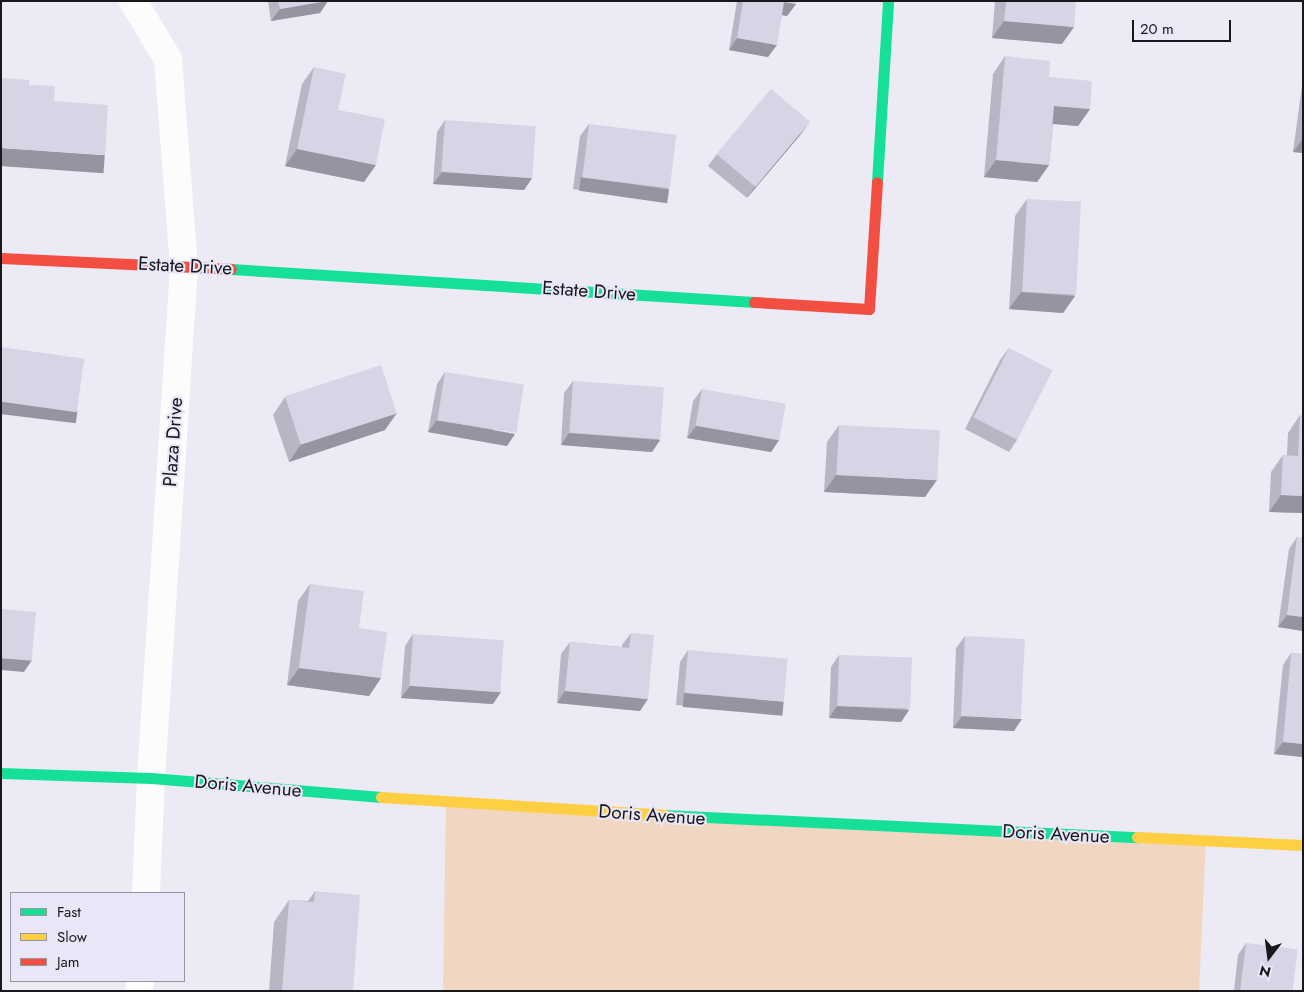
<!DOCTYPE html>
<html>
<head>
<meta charset="utf-8">
<style>
  body { margin:0 }
  #map { position:relative; width:1304px; height:992px; overflow:hidden; background:#eceaf4; font-family:Jost,sans-serif }
  div>[style] { position:absolute }
  .green>* { inset:0; background:#f1d7c2 }
  .street>* { height:28px; margin:-14px; padding:0 14px; transform-origin:14px; border-radius:14px; background:#fcfcfd }
  .fast>* { height:11px; margin:-5.5px; padding:0 5.5px; transform-origin:5.5px; border-radius:5.5px; background:#16e098 }
  .slow>* { height:11px; margin:-5.5px; padding:0 5.5px; transform-origin:5.5px; border-radius:5.5px; background:#ffcf43 }
  .jam>* { height:11px; margin:-5.5px; padding:0 5.5px; transform-origin:5.5px; border-radius:5.5px; background:#f24e42 }
  .wall>* { inset:0; background:#b8b6c5 }
  .shaded-wall>* { inset:0; background:#9694a0; transform-origin:0 0 }
  .building>* { inset:0; background:#d6d4e5; transform-origin:0 0 }
  span { translate:-50% -50%; white-space:nowrap; text-align:center; line-height:1.15; -webkit-text-stroke:4px #e9e7f7; paint-order:stroke }
  .street-label { font-size:19px; color:#17171c }
  .frame { position:absolute; inset:0; border:2px solid #17171c; pointer-events:none }
  .legend { position:absolute; left:10px; top:892px; width:175px; height:90px; box-sizing:border-box; background:#e9e7f7; border:1px solid #95949f; margin:0; padding:6px 9px; list-style:none; font-size:15px; color:#17171c }
  .legend li { display:flex; align-items:center; gap:10px; height:25px }
  .legend b { width:25px; border:1px solid #95949f }
  .north { position:absolute; left:1244px; top:932px; width:50px; height:50px; -webkit-text-stroke:4px #e9e7f7; paint-order:stroke; rotate:195deg; font-size:14px; font-weight:700; line-height:20px; text-align:center; color:#17171c }
  .north::after { content:''; display:block; margin:auto; width:18px; height:22px; background:#17171c; clip-path:polygon(50% 0,100% 100%,50% 72%,0 100%) }
  .scale { position:absolute; left:1132px; top:20px; width:99px; height:22px; box-sizing:border-box; border:2px solid #17171c; border-top:0; padding-left:6px; font-size:15px; line-height:18px; white-space:nowrap; color:#17171c; -webkit-text-stroke:4px #e9e7f7; paint-order:stroke }
</style>
</head>
<body>
<div id="map">
  <div class="green">
    <div style="clip-path:polygon(446px 802px,1206px 840px,1199px 991px,443px 991px)"></div>
  </div>
  <div class="street">
    <div style="left:133px;top:1px;width:68px;rotate:58.9deg"></div>
    <div style="left:168px;top:59px;width:208px;rotate:85.6deg"></div>
    <div style="left:184px;top:266px;width:513px;rotate:93.69deg"></div>
    <div style="left:151px;top:778px;width:115px;rotate:92.5deg"></div>
    <div style="left:139px;top:991px;width:10px;rotate:-84deg"></div>
  </div>
  <div class="fast">
    <div style="left:877px;top:182px;width:181px;rotate:-86.5deg"></div>
    <div style="left:231px;top:269px;width:524px;rotate:3.61deg"></div>
    <div style="left:1px;top:773px;width:150px;rotate:1.9deg"></div>
    <div style="left:151px;top:778px;width:231px;rotate:4.7deg"></div>
    <div style="left:664px;top:815px;width:474px;rotate:2.7deg"></div>
  </div>
  <div class="slow">
    <div style="left:381px;top:797px;width:284px;rotate:3.6deg"></div>
    <div style="left:1137px;top:837px;width:166px;rotate:2.8deg"></div>
  </div>
  <div class="jam">
    <div style="left:1px;top:258px;width:230px;rotate:2.7deg"></div>
    <div style="left:754px;top:302px;width:115px;rotate:3.5deg"></div>
    <div style="left:869px;top:309px;width:127px;rotate:-86.4deg"></div>
  </div>
  <div class="wall">
    <div style="clip-path:polygon(268px 1px,328px 1px,320px 13px,271px 21px)"></div>
    <div style="clip-path:polygon(737px 1px,796px 1px,796px 4px,787px 16px,782px 15px,768px 57px,729px 50px)"></div>
    <div style="clip-path:polygon(995px 1px,1076px 1px,1062px 44px,992px 38px)"></div>
    <div style="clip-path:polygon(1005px 56px,1049px 77px,1090px 109px,1078px 126px,1053px 124px,1049px 165px,1037px 182px,984px 177px,993px 74px)"></div>
    <div style="clip-path:polygon(314px 67px,364px 182px,285px 166px,302px 84px)"></div>
    <div style="clip-path:polygon(1303px 78px,1303px 153px,1293px 152px)"></div>
    <div style="clip-path:polygon(445px 120px,532px 178px,524px 190px,433px 184px,437px 132px)"></div>
    <div style="clip-path:polygon(589px 124px,669px 189px,661px 201px,573px 189px,580px 136px)"></div>
    <div style="clip-path:polygon(801px 134px,747px 198px,708px 166px,717px 154px)"></div>
    <div style="clip-path:polygon(1027px 199px,1075px 296px,1063px 313px,1009px 309px,1015px 216px)"></div>
    <div style="clip-path:polygon(1009px 348px,1017px 440px,1009px 452px,965px 429px,1000px 360px)"></div>
    <div style="clip-path:polygon(445px 372px,507px 446px,428px 432px,437px 384px)"></div>
    <div style="clip-path:polygon(573px 381px,660px 440px,652px 452px,561px 445px,564px 393px)"></div>
    <div style="clip-path:polygon(702px 389px,779px 440px,771px 452px,687px 438px,693px 401px)"></div>
    <div style="clip-path:polygon(285px 397px,385px 430px,289px 462px,273px 415px)"></div>
    <div style="clip-path:polygon(1300px 415px,1303px 513px,1269px 512px,1271px 472px,1283px 455px,1287px 455px,1288px 433px)"></div>
    <div style="clip-path:polygon(839px 425px,925px 497px,824px 492px,827px 442px)"></div>
    <div style="clip-path:polygon(1297px 537px,1303px 631px,1278px 627px,1289px 549px)"></div>
    <div style="clip-path:polygon(310px 584px,359px 628px,381px 678px,369px 696px,287px 685px,298px 601px)"></div>
    <div style="clip-path:polygon(631px 633px,640px 711px,557px 703px,561px 654px,570px 642px,622px 647px,622px 645px)"></div>
    <div style="clip-path:polygon(413px 634px,493px 704px,401px 698px,405px 646px)"></div>
    <div style="clip-path:polygon(965px 636px,1014px 731px,953px 728px,956px 648px)"></div>
    <div style="clip-path:polygon(688px 650px,776px 713px,676px 705px,680px 662px)"></div>
    <div style="clip-path:polygon(1291px 653px,1303px 654px,1303px 757px,1274px 754px,1283px 665px)"></div>
    <div style="clip-path:polygon(839px 655px,909px 710px,901px 722px,829px 718px,831px 667px)"></div>
    <div style="clip-path:polygon(315px 891px,353px 991px,269px 991px,274px 922px,289px 900px,308px 901px)"></div>
    <div style="clip-path:polygon(1246px 943px,1294px 991px,1234px 991px,1238px 955px)"></div>
  </div>
  <div class="shaded-wall">
    <div style="clip-path:polygon(328px 1px,320px 13px,271px 21px,280px 9px)"></div>
    <div style="clip-path:polygon(784px 2px,796px 4px,787px 16px,776px 14px)"></div>
    <div style="clip-path:polygon(1004px 21px,1074px 27px,1062px 44px,992px 38px)"></div>
    <div style="clip-path:polygon(737px 38px,777px 45px,768px 57px,729px 50px)"></div>
    <div style="clip-path:polygon(1054px 106px,1090px 109px,1078px 126px,1042px 123px)"></div>
    <div style="clip-path:polygon(810px 122px,801px 134px,747px 198px,755px 186px)"></div>
    <div style="clip-path:polygon(1302px 140px,1303px 140px,1303px 153px,1293px 152px)"></div>
    <div style="left:1px;top:148px;width:104px;height:18px;rotate:4deg"></div>
    <div style="clip-path:polygon(297px 149px,376px 165px,364px 182px,285px 166px)"></div>
    <div style="clip-path:polygon(996px 160px,1049px 165px,1037px 182px,984px 177px)"></div>
    <div style="clip-path:polygon(442px 172px,532px 178px,524px 190px,433px 184px)"></div>
    <div style="left:581px;top:177px;width:89px;height:14px;rotate:8deg"></div>
    <div style="clip-path:polygon(1021px 292px,1075px 296px,1063px 313px,1009px 309px)"></div>
    <div style="left:1px;top:401px;width:77px;height:13px;rotate:7deg"></div>
    <div style="clip-path:polygon(397px 413px,385px 430px,289px 462px,301px 444px)"></div>
    <div style="clip-path:polygon(437px 420px,515px 434px,507px 446px,428px 432px)"></div>
    <div style="clip-path:polygon(696px 426px,779px 440px,771px 452px,687px 438px)"></div>
    <div style="clip-path:polygon(569px 433px,660px 440px,652px 452px,561px 445px)"></div>
    <div style="clip-path:polygon(836px 475px,937px 480px,925px 497px,824px 492px)"></div>
    <div style="clip-path:polygon(1281px 495px,1303px 496px,1303px 513px,1269px 512px)"></div>
    <div style="clip-path:polygon(1287px 615px,1303px 617px,1303px 631px,1278px 627px)"></div>
    <div style="clip-path:polygon(1px 658px,32px 660px,24px 672px,1px 670px)"></div>
    <div style="clip-path:polygon(299px 668px,381px 678px,369px 696px,287px 685px)"></div>
    <div style="clip-path:polygon(410px 686px,501px 692px,493px 704px,401px 698px)"></div>
    <div style="clip-path:polygon(565px 691px,648px 699px,640px 711px,557px 703px)"></div>
    <div style="left:684px;top:693px;width:100px;height:14px;rotate:5deg"></div>
    <div style="clip-path:polygon(837px 706px,909px 710px,901px 722px,829px 718px)"></div>
    <div style="clip-path:polygon(962px 716px,1022px 719px,1014px 731px,953px 728px)"></div>
    <div style="clip-path:polygon(1283px 742px,1303px 744px,1303px 757px,1274px 754px)"></div>
  </div>
  <div class="building">
    <div style="clip-path:polygon(278px 1px,327px 1px,280px 9px)"></div>
    <div style="clip-path:polygon(743px 1px,796px 1px,796px 4px,784px 2px,777px 45px,737px 38px)"></div>
    <div style="clip-path:polygon(1006px 1px,1076px 1px,1074px 27px,1004px 21px)"></div>
    <div style="clip-path:polygon(1005px 56px,1050px 61px,1049px 77px,1092px 81px,1090px 109px,1054px 106px,1049px 165px,996px 160px)"></div>
    <div style="clip-path:polygon(314px 67px,346px 74px,338px 110px,385px 119px,376px 165px,297px 149px)"></div>
    <div style="clip-path:polygon(1px 78px,29px 80px,29px 85px,55px 86px,54px 101px,108px 105px,105px 155px,1px 148px)"></div>
    <div style="left:771px;top:89px;width:51px;height:85px;rotate:40deg"></div>
    <div style="left:445px;top:120px;width:91px;height:52px;rotate:4deg"></div>
    <div style="left:589px;top:124px;width:88px;height:54px;rotate:7deg"></div>
    <div style="left:1027px;top:199px;width:54px;height:93px;rotate:3deg"></div>
    <div style="left:1px;top:347px;width:84px;height:54px;rotate:8deg"></div>
    <div style="left:1009px;top:348px;width:49px;height:78px;rotate:27deg"></div>
    <div style="left:381px;top:365px;width:51px;height:101px;rotate:72deg"></div>
    <div style="left:445px;top:372px;width:80px;height:49px;rotate:9deg"></div>
    <div style="left:573px;top:381px;width:91px;height:52px;rotate:4deg"></div>
    <div style="left:702px;top:389px;width:85px;height:37px;rotate:10deg"></div>
    <div style="clip-path:polygon(1300px 415px,1303px 416px,1303px 496px,1281px 495px,1283px 455px,1298px 456px)"></div>
    <div style="left:839px;top:425px;width:101px;height:50px;rotate:3deg"></div>
    <div style="clip-path:polygon(1297px 537px,1303px 538px,1303px 617px,1287px 615px)"></div>
    <div style="clip-path:polygon(310px 584px,364px 591px,359px 628px,387px 632px,381px 678px,299px 668px)"></div>
    <div style="left:1px;top:609px;width:35px;height:49px;rotate:5deg"></div>
    <div style="clip-path:polygon(631px 633px,654px 635px,648px 699px,565px 691px,570px 642px,629px 648px)"></div>
    <div style="left:413px;top:634px;width:91px;height:52px;rotate:4deg"></div>
    <div style="left:965px;top:636px;width:60px;height:80px;rotate:3deg"></div>
    <div style="left:688px;top:650px;width:100px;height:43px;rotate:5deg"></div>
    <div style="clip-path:polygon(1291px 653px,1303px 654px,1303px 744px,1283px 742px)"></div>
    <div style="left:839px;top:655px;width:73px;height:51px;rotate:2deg"></div>
    <div style="clip-path:polygon(315px 891px,360px 895px,353px 991px,282px 991px,289px 900px,314px 902px)"></div>
    <div style="left:1246px;top:943px;width:52px;height:48px;rotate:7deg"></div>
  </div>
  <div class="street-label">
    <span style="left:185px;top:266px;rotate:3deg">Estate Drive</span>
    <span style="left:589px;top:291px;rotate:4deg">Estate Drive</span>
    <span style="left:173px;top:442px;rotate:-86deg">Plaza Drive</span>
    <span style="left:248px;top:786px;rotate:5deg">Doris Avenue</span>
    <span style="left:652px;top:815px;rotate:4deg">Doris Avenue</span>
    <span style="left:1056px;top:834px;rotate:3deg">Doris Avenue</span>
  </div>
  <div class="frame"></div>
  <ul class="legend">
  <li><b style="height:6px;background:#16e098"></b>Fast</li>
  <li><b style="height:6px;background:#ffcf43"></b>Slow</li>
  <li><b style="height:6px;background:#f24e42"></b>Jam</li>
  </ul>
  <div class="north">N</div>
  <div class="scale">20 m</div>
</div>
</body>
</html>
